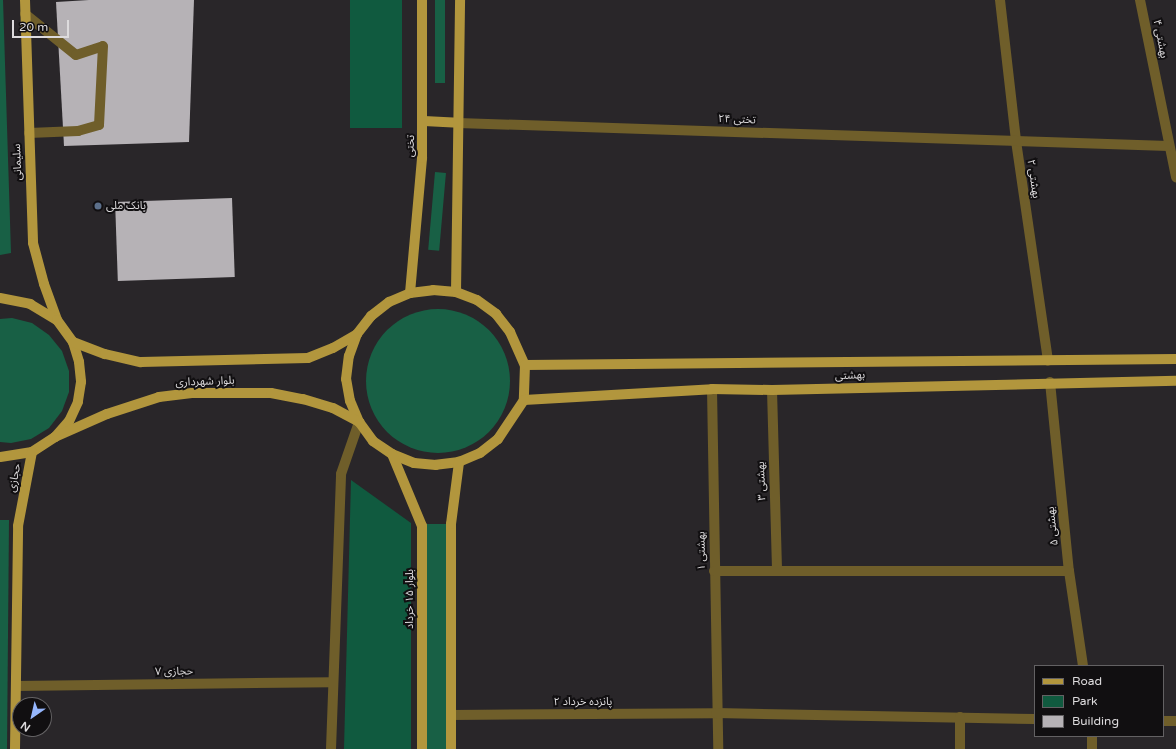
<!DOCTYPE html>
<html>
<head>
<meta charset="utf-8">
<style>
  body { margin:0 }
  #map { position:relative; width:1176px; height:749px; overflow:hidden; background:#292629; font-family:"Varela Round","Noto Sans Arabic",sans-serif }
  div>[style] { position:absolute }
  .green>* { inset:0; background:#105a3f; transform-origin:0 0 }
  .forest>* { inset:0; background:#186045; transform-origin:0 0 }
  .round { border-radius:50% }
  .building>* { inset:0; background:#b6b2b6; transform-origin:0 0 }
  .minor>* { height:10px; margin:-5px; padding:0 5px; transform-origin:5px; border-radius:5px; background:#6f5e2a }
  .major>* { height:10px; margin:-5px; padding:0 5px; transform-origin:5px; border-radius:5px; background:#b2963d }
  .dots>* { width:11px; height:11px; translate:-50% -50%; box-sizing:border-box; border:2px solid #110f11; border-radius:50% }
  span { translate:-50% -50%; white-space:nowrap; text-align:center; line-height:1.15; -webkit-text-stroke:4px #110f11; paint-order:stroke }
  .street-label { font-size:11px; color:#dddbdd }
  .poi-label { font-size:11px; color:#dddbdd }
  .left { translate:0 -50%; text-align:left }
  .legend { position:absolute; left:1034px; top:665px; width:130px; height:72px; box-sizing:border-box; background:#110f11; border:1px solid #636163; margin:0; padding:5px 7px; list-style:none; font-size:12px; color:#dddbdd }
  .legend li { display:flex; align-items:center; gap:8px; height:20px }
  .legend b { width:20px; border:1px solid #636163 }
  .north { position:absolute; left:12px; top:697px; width:40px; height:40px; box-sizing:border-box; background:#110f11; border:1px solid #636163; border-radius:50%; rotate:214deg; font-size:11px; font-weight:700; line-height:16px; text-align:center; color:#dddbdd }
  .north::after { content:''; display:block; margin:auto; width:14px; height:18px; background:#95b6fd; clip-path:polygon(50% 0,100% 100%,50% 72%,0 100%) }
  .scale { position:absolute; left:12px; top:20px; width:57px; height:18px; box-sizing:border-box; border:2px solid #dddbdd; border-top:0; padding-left:5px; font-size:12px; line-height:14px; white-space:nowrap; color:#dddbdd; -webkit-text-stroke:3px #110f11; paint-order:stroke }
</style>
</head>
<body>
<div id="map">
  <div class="green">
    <div style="left:350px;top:0;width:52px;height:128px"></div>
    <div style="clip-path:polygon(351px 480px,411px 523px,411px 749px,344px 749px)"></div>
  </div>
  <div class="forest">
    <div style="clip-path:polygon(0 0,3px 0,11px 253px,0 255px)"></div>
    <div style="left:435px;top:0;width:10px;height:83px"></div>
    <div style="left:435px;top:172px;width:11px;height:78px;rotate:5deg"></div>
    <div class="round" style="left:366px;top:309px;width:144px;height:144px"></div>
    <div style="clip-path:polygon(12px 318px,32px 323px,49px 335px,62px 351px,69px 371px,69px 392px,62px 411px,49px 428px,31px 439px,11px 443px,0 442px,0 319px)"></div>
    <div style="clip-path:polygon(0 520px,9px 520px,7px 749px,0 749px)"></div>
    <div style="left:451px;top:524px;width:225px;height:29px;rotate:90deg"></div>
  </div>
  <div class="building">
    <div style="clip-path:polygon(89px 0,194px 0,189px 142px,64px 146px,56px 2px)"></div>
    <div style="left:232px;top:198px;width:79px;height:117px;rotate:88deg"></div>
  </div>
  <div class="minor">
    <div style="left:1000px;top:0;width:142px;rotate:83.5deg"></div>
    <div style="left:1016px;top:141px;width:222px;rotate:81.7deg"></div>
    <div style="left:1140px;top:0;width:181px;rotate:78.5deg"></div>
    <div style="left:25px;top:14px;width:65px;rotate:38.8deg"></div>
    <div style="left:76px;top:55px;width:28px;rotate:-18deg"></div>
    <div style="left:103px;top:46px;width:79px;rotate:92.9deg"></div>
    <div style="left:99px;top:125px;width:22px;rotate:164deg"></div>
    <div style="left:78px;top:131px;width:49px;rotate:177.7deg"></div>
    <div style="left:458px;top:123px;width:711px;rotate:1.85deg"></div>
    <div style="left:1050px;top:382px;width:190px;rotate:84.3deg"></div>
    <div style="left:1069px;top:571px;width:96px;rotate:81.6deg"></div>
    <div style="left:712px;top:389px;width:360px;rotate:89deg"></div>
    <div style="left:772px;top:390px;width:181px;rotate:88.4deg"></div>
    <div style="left:714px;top:571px;width:355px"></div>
    <div style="left:16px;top:686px;width:316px;rotate:-0.7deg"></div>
    <div style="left:451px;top:715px;width:265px;rotate:-0.4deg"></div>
    <div style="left:716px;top:713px;width:319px;rotate:1.1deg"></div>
    <div style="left:1163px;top:721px;width:13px"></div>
    <div style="left:1092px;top:736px;width:13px;rotate:90deg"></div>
    <div style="left:331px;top:749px;width:275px;rotate:-87.9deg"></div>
    <div style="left:341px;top:474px;width:55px;rotate:-70.9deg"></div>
    <div style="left:960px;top:749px;width:32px;rotate:-90deg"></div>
  </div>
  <div class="major">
    <div style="left:25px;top:0;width:243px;rotate:88.1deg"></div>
    <div style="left:33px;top:243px;width:42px;rotate:75deg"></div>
    <div style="left:44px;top:284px;width:38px;rotate:70deg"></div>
    <div style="left:424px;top:121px;width:34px;rotate:3deg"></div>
    <div style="left:433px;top:290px;width:23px;rotate:5deg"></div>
    <div style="left:456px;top:292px;width:22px;rotate:21deg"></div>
    <div style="left:477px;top:300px;width:24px;rotate:36deg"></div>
    <div style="left:496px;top:314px;width:23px;rotate:52deg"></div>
    <div style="left:510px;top:332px;width:36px;rotate:66deg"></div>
    <div style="left:525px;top:365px;width:35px;rotate:92deg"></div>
    <div style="left:524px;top:400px;width:47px;rotate:123.7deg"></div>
    <div style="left:498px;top:439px;width:23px;rotate:142deg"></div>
    <div style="left:480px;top:453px;width:23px;rotate:157deg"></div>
    <div style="left:459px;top:462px;width:23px;rotate:173deg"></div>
    <div style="left:436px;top:465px;width:22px;rotate:-175deg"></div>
    <div style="left:414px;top:463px;width:24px;rotate:-158deg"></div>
    <div style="left:392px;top:454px;width:23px;rotate:-146deg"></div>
    <div style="left:373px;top:441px;width:24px;rotate:-126deg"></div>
    <div style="left:359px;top:422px;width:23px;rotate:-113deg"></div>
    <div style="left:350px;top:401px;width:22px;rotate:-100deg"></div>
    <div style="left:346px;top:379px;width:23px;rotate:-83deg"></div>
    <div style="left:349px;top:356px;width:23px;rotate:-70deg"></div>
    <div style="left:357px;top:334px;width:23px;rotate:-52deg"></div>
    <div style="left:371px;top:316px;width:23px;rotate:-38deg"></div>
    <div style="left:389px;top:302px;width:23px;rotate:-23deg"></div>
    <div style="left:410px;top:293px;width:23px;rotate:-7deg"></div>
    <div style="left:456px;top:292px;width:292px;rotate:-89.2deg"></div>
    <div style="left:410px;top:293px;width:136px;rotate:-84.9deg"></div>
    <div style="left:422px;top:158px;width:158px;rotate:-90deg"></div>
    <div style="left:0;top:298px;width:31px;rotate:11deg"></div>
    <div style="left:30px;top:304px;width:31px;rotate:31deg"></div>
    <div style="left:57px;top:320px;width:27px;rotate:54deg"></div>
    <div style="left:73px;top:342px;width:21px;rotate:73deg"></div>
    <div style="left:79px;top:362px;width:20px;rotate:84deg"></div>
    <div style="left:81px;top:382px;width:20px;rotate:99deg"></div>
    <div style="left:78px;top:402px;width:21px;rotate:115deg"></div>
    <div style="left:69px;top:421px;width:21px;rotate:131deg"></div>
    <div style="left:55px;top:437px;width:27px;rotate:147deg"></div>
    <div style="left:32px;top:452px;width:32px;rotate:171deg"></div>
    <div style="left:73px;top:342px;width:34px;rotate:21deg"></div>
    <div style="left:105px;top:354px;width:37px;rotate:13deg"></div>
    <div style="left:141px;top:362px;width:167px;rotate:-1.4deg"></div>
    <div style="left:308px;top:358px;width:27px;rotate:-22deg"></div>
    <div style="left:333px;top:348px;width:28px;rotate:-30deg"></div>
    <div style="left:525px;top:365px;width:651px;rotate:-0.53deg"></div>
    <div style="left:524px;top:400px;width:188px;rotate:-3.3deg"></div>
    <div style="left:712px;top:389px;width:60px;rotate:1deg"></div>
    <div style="left:772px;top:390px;width:404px;rotate:-1.3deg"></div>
    <div style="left:55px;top:437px;width:57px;rotate:-23.9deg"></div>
    <div style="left:107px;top:414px;width:55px;rotate:-18.1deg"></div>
    <div style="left:159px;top:397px;width:33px;rotate:-7deg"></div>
    <div style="left:192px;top:393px;width:79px"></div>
    <div style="left:271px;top:393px;width:33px;rotate:11deg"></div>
    <div style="left:303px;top:399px;width:31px;rotate:17deg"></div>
    <div style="left:333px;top:408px;width:30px;rotate:28deg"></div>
    <div style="left:392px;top:454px;width:78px;rotate:67.4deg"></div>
    <div style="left:422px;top:526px;width:223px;rotate:90deg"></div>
    <div style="left:15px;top:749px;width:223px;rotate:-89.2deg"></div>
    <div style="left:18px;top:526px;width:75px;rotate:-79.3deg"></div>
    <div style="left:451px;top:749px;width:225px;rotate:-90deg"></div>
    <div style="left:451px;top:524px;width:63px;rotate:-82.6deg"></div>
  </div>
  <div class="dots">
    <div style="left:98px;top:206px;background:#5c6f8a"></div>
  </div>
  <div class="street-label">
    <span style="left:1160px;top:39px;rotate:79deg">بهشتی ۴</span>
    <span style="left:737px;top:120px;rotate:2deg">تختی ۲۴</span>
    <span style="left:411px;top:146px;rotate:-88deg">تختی</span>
    <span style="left:18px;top:162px;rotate:-92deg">سلیمانی</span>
    <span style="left:1033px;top:179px;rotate:82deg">بهشتی ۲</span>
    <span style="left:850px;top:376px;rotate:-2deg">بهشتی</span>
    <span style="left:205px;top:382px;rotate:-2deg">بلوار شهرداری</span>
    <span style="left:15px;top:478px;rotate:-79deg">حجازی</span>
    <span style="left:762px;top:481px;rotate:-92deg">بهشتی ۳</span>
    <span style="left:1053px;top:526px;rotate:-96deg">بهشتی ۵</span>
    <span style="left:702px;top:551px;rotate:-91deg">بهشتی ۱</span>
    <span style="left:410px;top:599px;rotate:-90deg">بلوار ۱۵ خرداد</span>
    <span style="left:174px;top:672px;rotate:-1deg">حجازی ۷</span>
    <span style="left:583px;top:702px">پانزده خرداد ۲</span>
  </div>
  <div class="poi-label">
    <span class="left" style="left:106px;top:206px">بانک ملی</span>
  </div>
  <ul class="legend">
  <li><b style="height:5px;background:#b2963d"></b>Road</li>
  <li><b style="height:11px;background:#105a3f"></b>Park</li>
  <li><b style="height:11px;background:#b6b2b6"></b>Building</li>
  </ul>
  <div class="north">N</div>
  <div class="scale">20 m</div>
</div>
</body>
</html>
